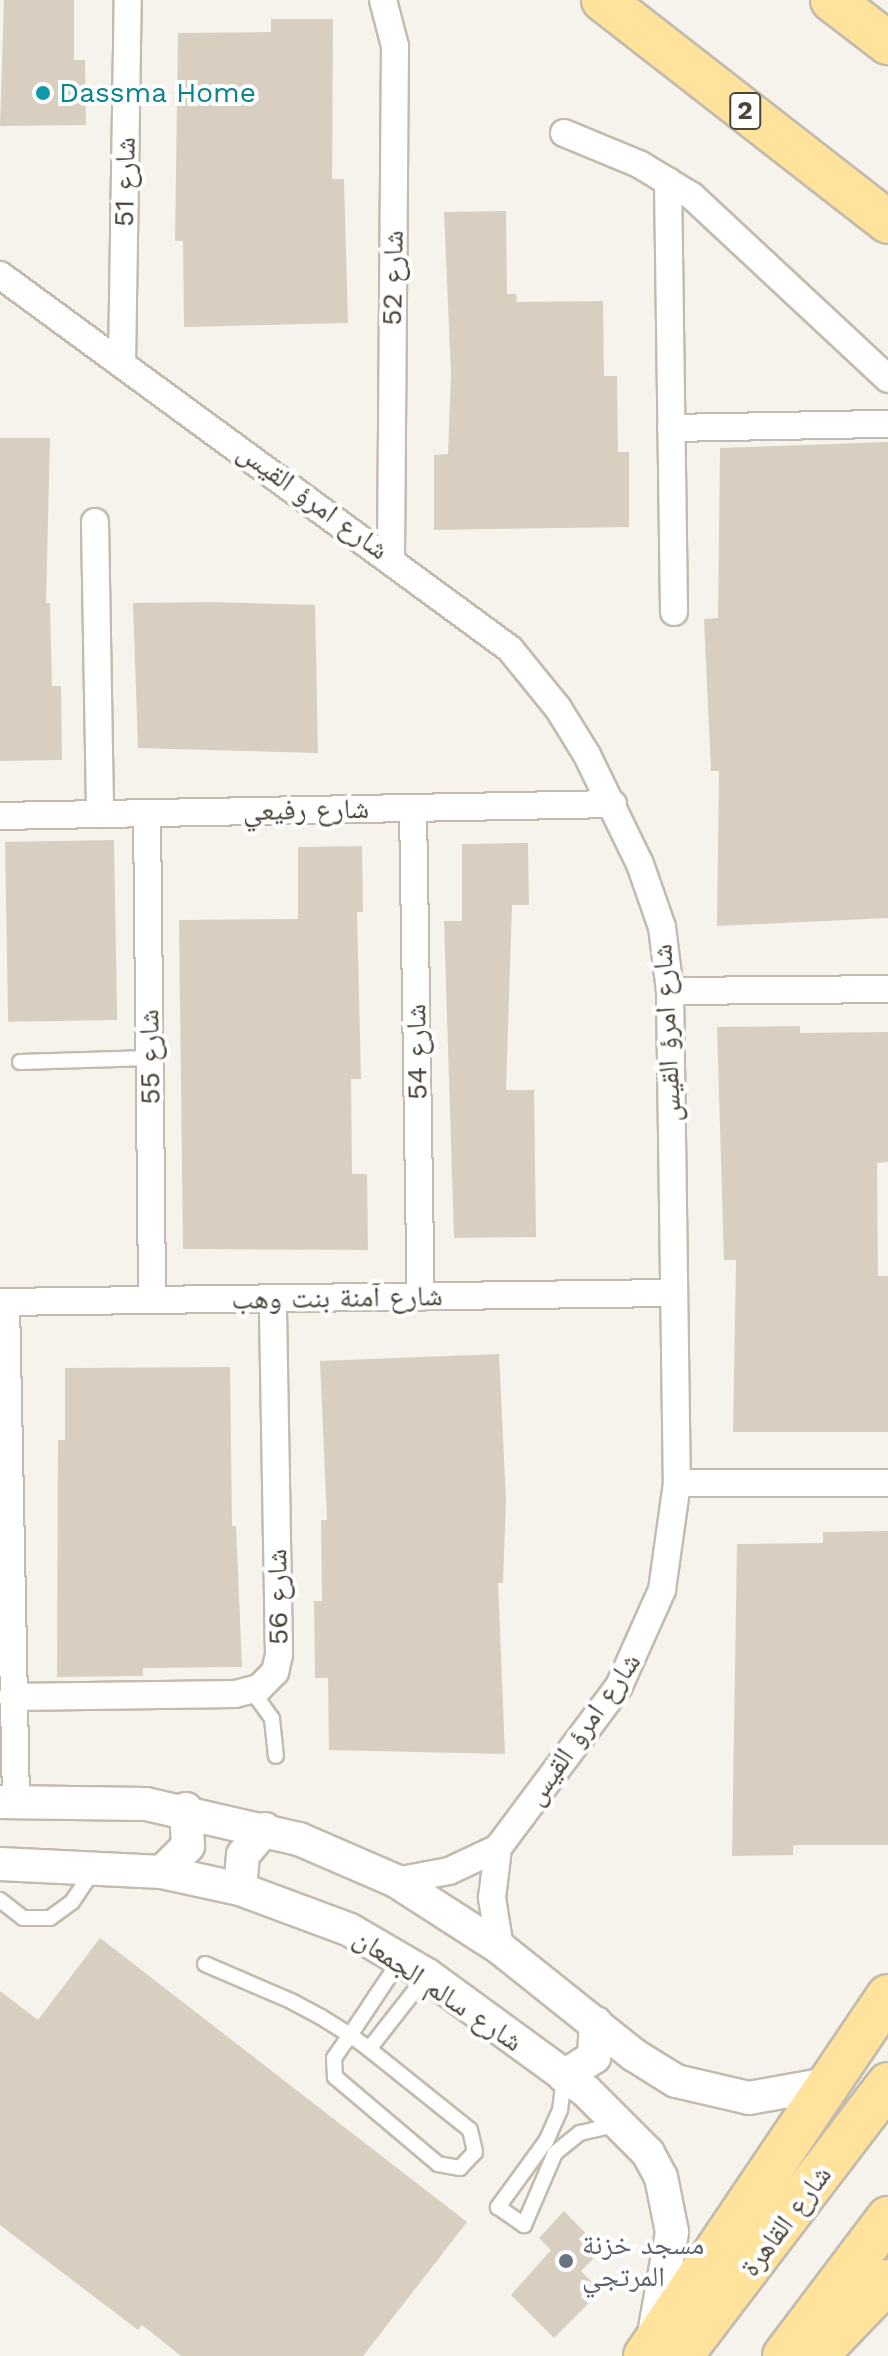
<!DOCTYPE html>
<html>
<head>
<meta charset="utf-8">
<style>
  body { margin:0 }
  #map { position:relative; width:888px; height:2356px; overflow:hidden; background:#f6f3ec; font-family:"Work Sans","Noto Naskh Arabic",sans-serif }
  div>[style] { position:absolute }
  .building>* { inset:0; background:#d8cfc1; transform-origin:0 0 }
  .roads { filter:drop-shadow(2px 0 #c2bbae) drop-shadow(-2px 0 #c2bbae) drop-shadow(0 2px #c2bbae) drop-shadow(0 -2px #c2bbae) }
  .service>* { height:14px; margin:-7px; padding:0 7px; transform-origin:7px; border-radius:7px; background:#fff }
  .minor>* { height:26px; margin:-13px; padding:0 13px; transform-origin:13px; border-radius:13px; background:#fff }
  .tertiary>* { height:32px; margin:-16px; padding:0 16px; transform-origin:16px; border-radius:16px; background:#fff }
  .primary>* { height:42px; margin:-21px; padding:0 21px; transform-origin:21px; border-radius:21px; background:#ffe39c }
  .dots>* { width:22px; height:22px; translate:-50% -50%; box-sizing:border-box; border:4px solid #fff; border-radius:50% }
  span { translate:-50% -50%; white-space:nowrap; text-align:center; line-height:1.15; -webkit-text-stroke:8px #fff; paint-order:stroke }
  .shield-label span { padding:2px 6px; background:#fff; border:2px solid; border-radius:6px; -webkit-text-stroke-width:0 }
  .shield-label { font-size:26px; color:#4b4439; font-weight:700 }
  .culture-label { font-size:28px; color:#0d838f }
  .left { translate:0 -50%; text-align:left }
  .street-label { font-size:28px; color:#4b4439 }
  .worship-label { font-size:28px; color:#5b616d }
</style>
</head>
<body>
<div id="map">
  <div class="building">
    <div style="clip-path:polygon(4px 0,74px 0,74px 60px,85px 60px,86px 125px,0 126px)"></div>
    <div style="clip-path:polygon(271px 19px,333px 19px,332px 179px,344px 179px,348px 323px,184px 327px,183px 241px,175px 241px,178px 33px,271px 32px)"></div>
    <div style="clip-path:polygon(506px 211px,507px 294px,516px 294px,517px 302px,603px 301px,604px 376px,617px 376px,618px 452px,629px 452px,629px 527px,434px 530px,434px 455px,448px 454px,451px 374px,444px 212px)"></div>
    <div style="clip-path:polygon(0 438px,50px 438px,46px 603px,50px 603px,52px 686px,61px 686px,62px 760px,0 761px)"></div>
    <div style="clip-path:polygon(888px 442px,888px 918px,717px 926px,719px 771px,711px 771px,704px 619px,718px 618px,720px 448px)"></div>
    <div style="clip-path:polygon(211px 602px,315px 605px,318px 753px,138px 748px,133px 603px)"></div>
    <div style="left:114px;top:840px;width:180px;height:109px;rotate:89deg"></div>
    <div style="clip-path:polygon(528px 843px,529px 905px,512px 905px,506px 1090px,534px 1090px,536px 1237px,454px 1238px,444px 921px,462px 921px,462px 844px)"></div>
    <div style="clip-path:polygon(362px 846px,363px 912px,357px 912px,361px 1079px,351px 1079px,352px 1174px,367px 1174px,368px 1250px,183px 1249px,179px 920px,298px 919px,298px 847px)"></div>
    <div style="clip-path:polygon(800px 1026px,800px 1033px,888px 1032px,888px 1162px,877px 1163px,878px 1276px,888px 1276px,888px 1432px,733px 1432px,736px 1260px,724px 1260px,717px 1027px)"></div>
    <div style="clip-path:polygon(499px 1354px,506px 1500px,503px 1583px,498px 1583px,505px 1754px,329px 1750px,328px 1678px,315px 1678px,314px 1601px,322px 1601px,321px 1520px,327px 1520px,320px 1361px)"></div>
    <div style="clip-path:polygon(230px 1367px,232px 1526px,236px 1526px,242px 1667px,143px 1668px,143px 1676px,57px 1677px,58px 1440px,65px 1440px,65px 1368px)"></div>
    <div style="clip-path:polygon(888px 1531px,888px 1845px,793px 1845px,793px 1855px,732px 1856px,737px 1544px,823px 1543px,823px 1532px)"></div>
    <div style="clip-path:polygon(100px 1938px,467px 2222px,363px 2356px,181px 2356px,142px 2325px,138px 2330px,0 2225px,0 1991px,38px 2020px)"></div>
    <div style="clip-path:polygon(564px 2211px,602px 2250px,581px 2271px,601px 2291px,554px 2338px,511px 2295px,551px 2250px,539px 2238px)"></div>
  </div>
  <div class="roads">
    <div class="service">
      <div style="left:20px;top:1062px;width:130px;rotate:-1.8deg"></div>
      <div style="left:252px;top:1691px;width:34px;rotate:54deg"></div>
      <div style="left:272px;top:1719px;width:37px;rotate:84deg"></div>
      <div style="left:0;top:1900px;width:29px;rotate:38deg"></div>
      <div style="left:23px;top:1918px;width:27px"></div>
      <div style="left:50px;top:1918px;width:27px;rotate:-36deg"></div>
      <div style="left:72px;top:1902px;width:40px;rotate:-56deg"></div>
      <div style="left:205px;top:1964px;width:94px;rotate:23.3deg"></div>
      <div style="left:291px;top:2001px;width:34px;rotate:28deg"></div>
      <div style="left:321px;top:2017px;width:34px;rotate:32deg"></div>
      <div style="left:350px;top:2035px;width:24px;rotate:36deg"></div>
      <div style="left:369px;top:2049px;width:129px;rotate:38.7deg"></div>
      <div style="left:470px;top:2130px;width:23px;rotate:77deg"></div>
      <div style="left:475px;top:2152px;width:22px;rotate:133deg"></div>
      <div style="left:460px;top:2168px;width:22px;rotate:-170deg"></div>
      <div style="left:438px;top:2164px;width:135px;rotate:-139.8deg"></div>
      <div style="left:335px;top:2077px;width:19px;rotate:-93deg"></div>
      <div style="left:334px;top:2058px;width:28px;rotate:-55deg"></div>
      <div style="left:350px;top:2035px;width:36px;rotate:-56deg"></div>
      <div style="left:370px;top:2005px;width:55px;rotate:-56deg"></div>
      <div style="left:369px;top:2049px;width:94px;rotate:-51.9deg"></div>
      <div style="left:564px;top:2078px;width:32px;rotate:97deg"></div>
      <div style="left:560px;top:2110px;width:34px;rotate:114deg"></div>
      <div style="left:546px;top:2141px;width:82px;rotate:126deg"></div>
      <div style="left:498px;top:2207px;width:32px;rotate:35deg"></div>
      <div style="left:524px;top:2225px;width:78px;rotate:-66.7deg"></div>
      <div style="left:555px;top:2153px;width:32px;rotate:-39deg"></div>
      <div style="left:580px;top:2133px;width:37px;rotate:-13deg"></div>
    </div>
    <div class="minor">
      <div style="left:383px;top:0;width:48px;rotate:75.4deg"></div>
      <div style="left:395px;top:46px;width:512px;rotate:90.45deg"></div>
      <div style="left:564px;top:133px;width:81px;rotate:22.5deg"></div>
      <div style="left:639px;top:164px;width:62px;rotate:31.1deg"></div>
      <div style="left:692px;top:196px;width:268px;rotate:43deg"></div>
      <div style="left:668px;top:181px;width:431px;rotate:89.2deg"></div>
      <div style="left:0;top:275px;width:632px;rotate:36.25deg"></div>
      <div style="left:510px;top:649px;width:76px;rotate:50.9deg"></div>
      <div style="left:558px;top:708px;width:55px;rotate:58.3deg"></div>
      <div style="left:587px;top:755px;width:121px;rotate:64.1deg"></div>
      <div style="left:640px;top:864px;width:67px;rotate:70.8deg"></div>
      <div style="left:662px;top:927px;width:64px;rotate:82.9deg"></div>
      <div style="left:670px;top:991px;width:492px;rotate:89.2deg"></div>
      <div style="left:677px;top:1483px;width:108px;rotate:98deg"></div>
      <div style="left:662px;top:1590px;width:105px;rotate:114.1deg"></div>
      <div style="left:619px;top:1686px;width:202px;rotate:126.8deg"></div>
      <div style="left:498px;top:1848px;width:54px;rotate:154.9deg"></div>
      <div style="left:449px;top:1871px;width:54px;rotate:169.3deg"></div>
      <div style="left:122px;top:364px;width:364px;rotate:-89.1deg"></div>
      <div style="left:671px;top:428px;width:217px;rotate:-1.1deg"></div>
      <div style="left:95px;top:522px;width:292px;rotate:89deg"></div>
      <div style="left:413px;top:808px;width:489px;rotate:89.1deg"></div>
      <div style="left:147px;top:813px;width:487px;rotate:89.4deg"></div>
      <div style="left:0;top:816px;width:613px;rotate:-1.12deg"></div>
      <div style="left:670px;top:991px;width:218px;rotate:-0.5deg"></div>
      <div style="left:0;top:1302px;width:674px;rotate:-0.77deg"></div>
      <div style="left:6px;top:1302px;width:500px;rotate:88.85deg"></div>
      <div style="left:677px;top:1483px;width:211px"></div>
      <div style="left:12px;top:1697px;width:223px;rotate:-0.8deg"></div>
      <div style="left:235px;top:1694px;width:25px;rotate:-14deg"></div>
      <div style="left:259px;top:1688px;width:23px;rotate:-45deg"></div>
      <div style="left:275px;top:1672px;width:18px;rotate:-77deg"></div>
      <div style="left:279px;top:1654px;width:355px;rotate:-91deg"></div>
      <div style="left:498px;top:1848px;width:50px;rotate:96.8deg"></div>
      <div style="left:492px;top:1898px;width:51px;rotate:80.9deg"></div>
    </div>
    <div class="tertiary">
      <div style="left:0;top:1802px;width:146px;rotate:0.8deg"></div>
      <div style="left:146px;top:1804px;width:157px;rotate:12.9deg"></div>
      <div style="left:299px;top:1839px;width:106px;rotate:23.4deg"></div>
      <div style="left:396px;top:1881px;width:124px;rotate:32.8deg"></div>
      <div style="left:500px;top:1948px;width:171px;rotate:38.6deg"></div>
      <div style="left:634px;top:2055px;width:49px;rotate:31.8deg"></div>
      <div style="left:676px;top:2081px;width:75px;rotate:13.1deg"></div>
      <div style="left:749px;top:2098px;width:79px;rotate:-10.2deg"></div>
      <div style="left:0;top:1864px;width:162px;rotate:2.8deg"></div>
      <div style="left:162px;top:1872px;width:80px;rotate:12.3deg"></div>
      <div style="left:240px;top:1889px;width:117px;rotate:20.4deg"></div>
      <div style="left:350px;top:1930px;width:89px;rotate:30.3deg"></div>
      <div style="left:427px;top:1975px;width:197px;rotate:36.1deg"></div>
      <div style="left:586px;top:2091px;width:88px;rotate:45deg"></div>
      <div style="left:648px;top:2153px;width:27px;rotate:62deg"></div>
      <div style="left:661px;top:2177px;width:56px;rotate:78.7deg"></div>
      <div style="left:672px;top:2232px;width:104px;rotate:100deg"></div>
      <div style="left:162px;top:1872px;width:37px;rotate:-45deg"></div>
      <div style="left:188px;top:1846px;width:37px;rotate:-93deg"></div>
      <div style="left:240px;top:1889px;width:34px;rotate:-85deg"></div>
      <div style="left:243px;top:1855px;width:34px;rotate:-50deg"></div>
      <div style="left:564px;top:2076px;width:36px;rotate:-32deg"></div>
      <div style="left:594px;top:2057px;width:34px;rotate:-87deg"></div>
    </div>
    <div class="primary">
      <div style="left:603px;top:0;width:361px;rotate:37.9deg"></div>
      <div style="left:832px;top:0;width:71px;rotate:37.5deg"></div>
      <div style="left:645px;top:2356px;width:434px;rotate:-56deg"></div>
      <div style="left:681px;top:2356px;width:342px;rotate:-52.7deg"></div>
      <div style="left:784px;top:2356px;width:173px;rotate:-53deg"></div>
      <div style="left:816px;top:2356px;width:104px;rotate:-46.2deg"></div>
    </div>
  </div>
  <div class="dots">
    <div style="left:43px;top:93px;background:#0f9aa8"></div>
    <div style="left:566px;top:2261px;background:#6b7280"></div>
  </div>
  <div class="shield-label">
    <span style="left:745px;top:111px">2</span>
  </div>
  <div class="culture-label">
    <span class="left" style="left:59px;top:93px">Dassma Home</span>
  </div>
  <div class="street-label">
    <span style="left:125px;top:182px;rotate:-89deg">شارع 51</span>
    <span style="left:393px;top:278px;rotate:-89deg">شارع 52</span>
    <span style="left:313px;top:501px;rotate:36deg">شارع امرؤ القيس</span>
    <span style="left:306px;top:810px;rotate:-1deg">شارع رفيعي</span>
    <span style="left:667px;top:1033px;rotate:-93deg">شارع امرؤ القيس</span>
    <span style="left:417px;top:1052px;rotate:-91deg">شارع 54</span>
    <span style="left:150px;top:1057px;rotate:-91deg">شارع 55</span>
    <span style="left:337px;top:1298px;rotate:-1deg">شارع آمنة بنت وهب</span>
    <span style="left:278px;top:1597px;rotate:-91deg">شارع 56</span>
    <span style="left:583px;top:1729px;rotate:-55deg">شارع امرؤ القيس</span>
    <span style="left:438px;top:1990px;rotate:34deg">شارع سالم الجمعان</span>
    <span style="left:786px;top:2221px;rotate:-53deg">شارع القاهرة</span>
  </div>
  <div class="worship-label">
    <span class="left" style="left:582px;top:2261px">مسجد خزنة<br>المرتجي</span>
  </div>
</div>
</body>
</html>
